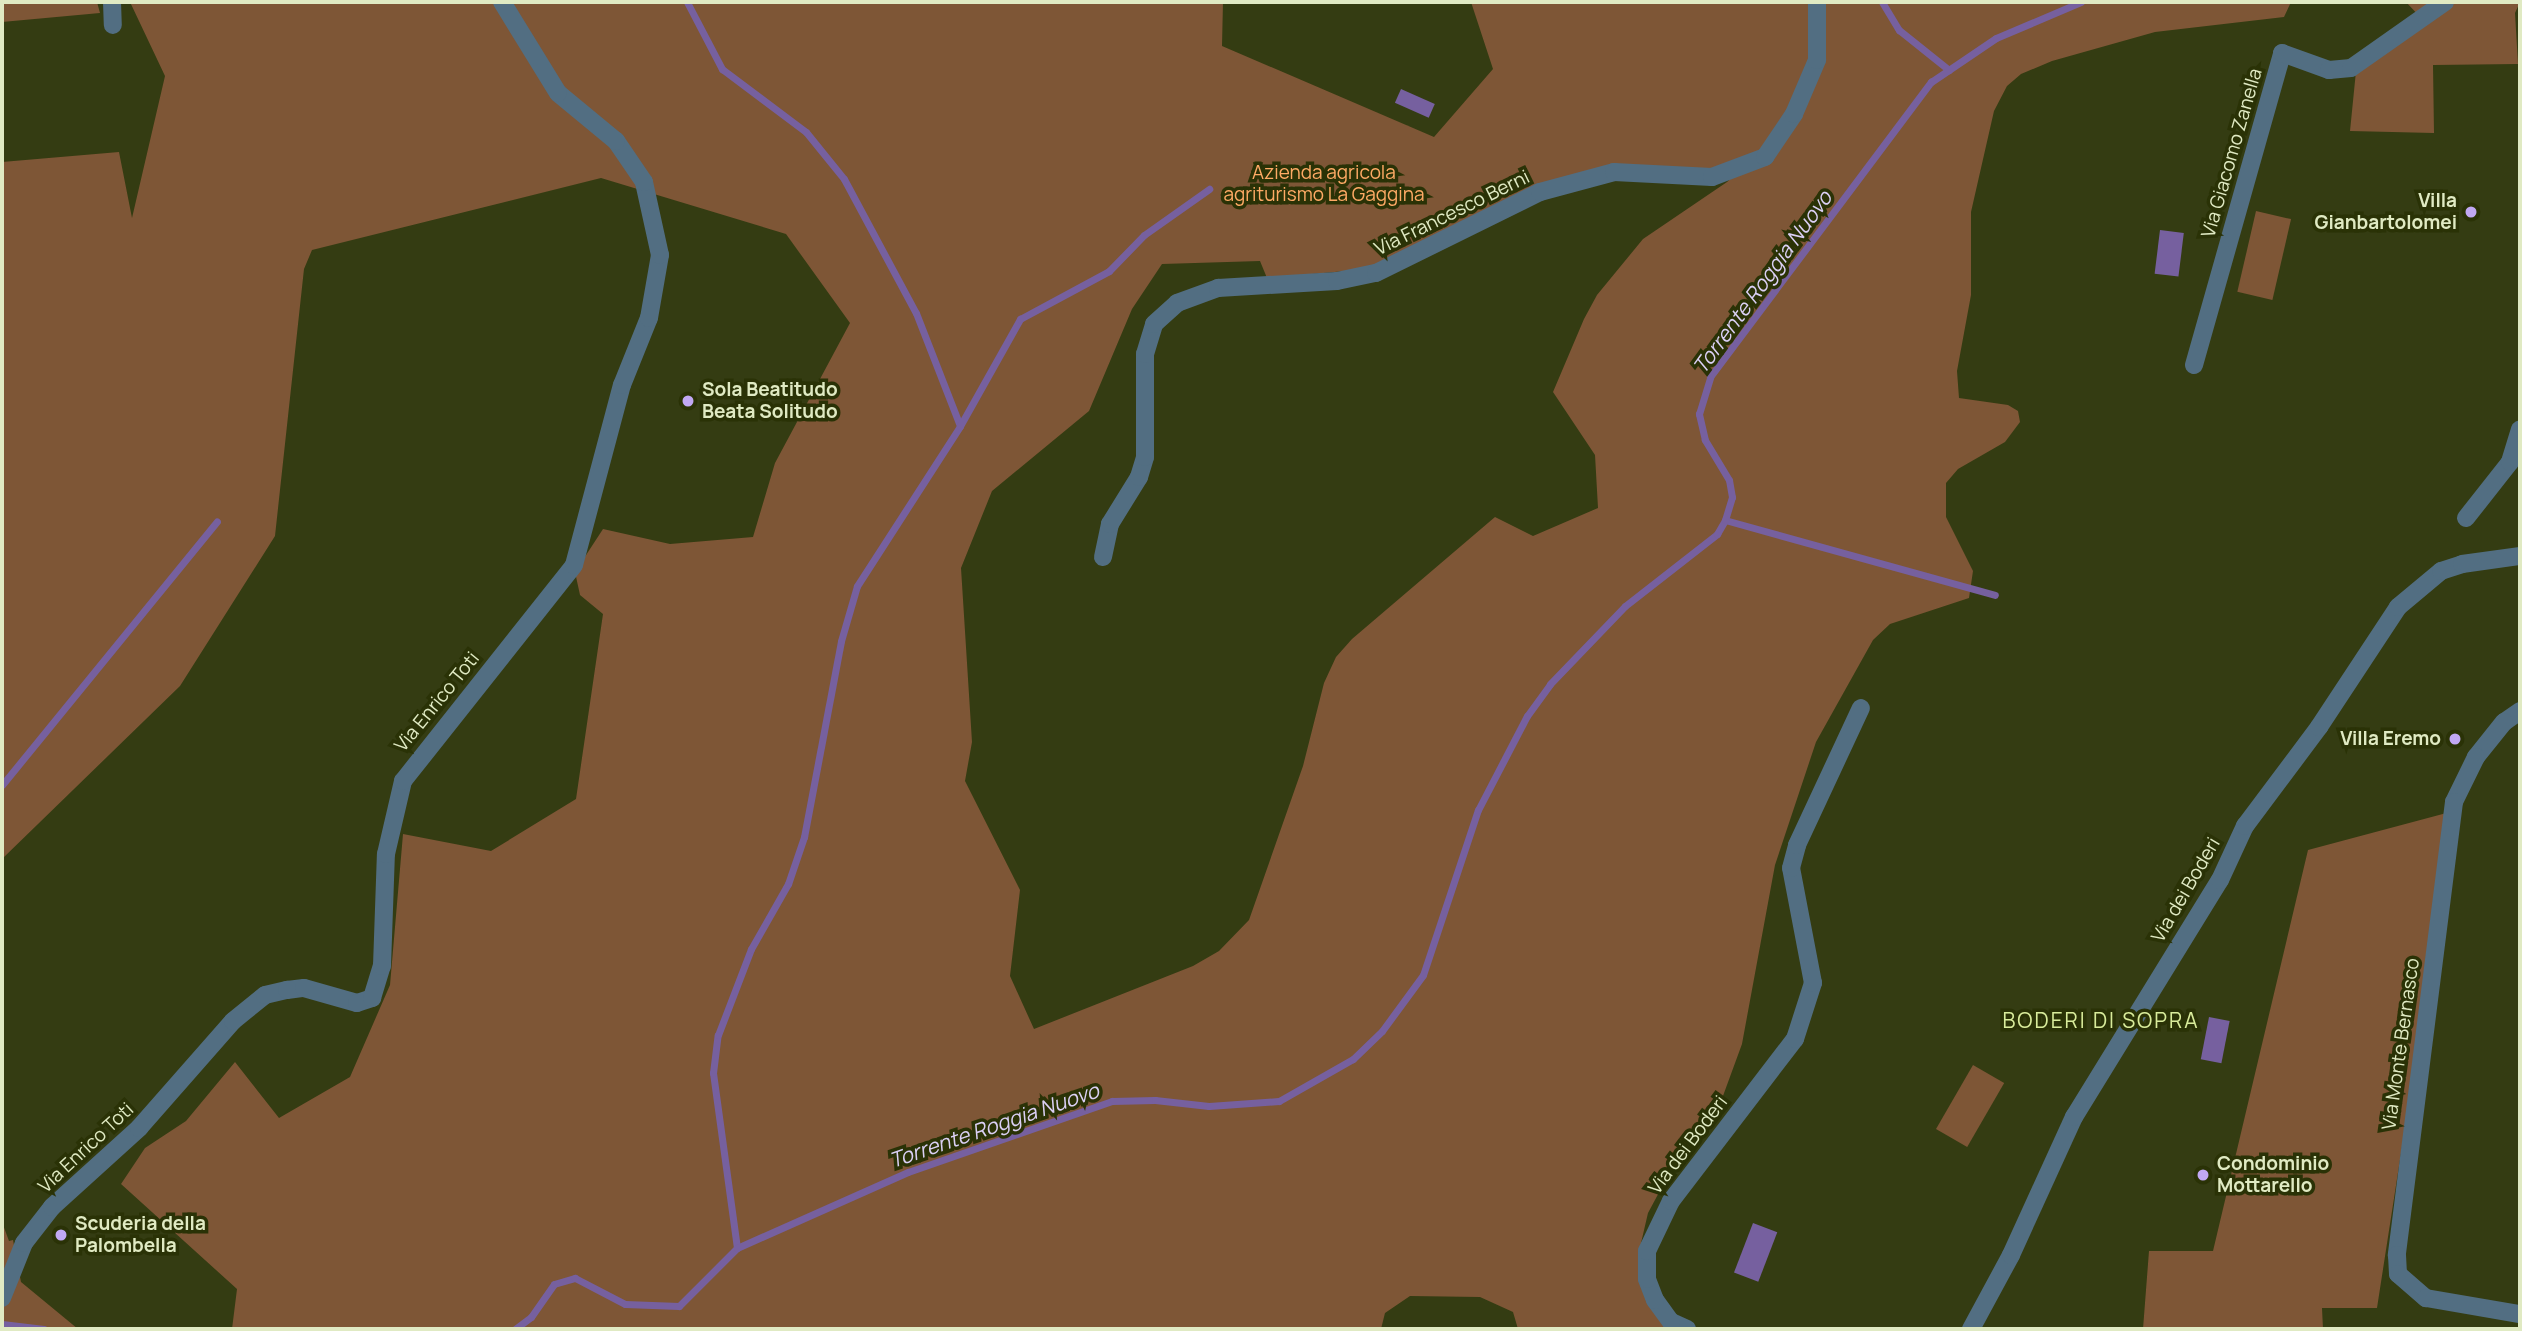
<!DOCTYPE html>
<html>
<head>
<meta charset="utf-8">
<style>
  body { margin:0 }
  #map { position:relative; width:2522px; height:1331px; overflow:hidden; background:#343c12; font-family:Manrope,sans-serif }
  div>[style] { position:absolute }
  .green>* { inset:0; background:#7e5636; transform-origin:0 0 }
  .water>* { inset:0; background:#76609f; transform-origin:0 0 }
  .stream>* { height:7px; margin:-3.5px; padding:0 3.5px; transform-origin:3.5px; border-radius:3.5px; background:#76609f }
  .minor>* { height:18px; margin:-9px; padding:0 9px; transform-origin:9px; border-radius:9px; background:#526e82 }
  .dots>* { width:19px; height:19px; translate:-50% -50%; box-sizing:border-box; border:4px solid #2a3206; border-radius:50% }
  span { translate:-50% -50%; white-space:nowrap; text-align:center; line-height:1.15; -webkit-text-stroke:7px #2a3206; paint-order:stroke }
  .street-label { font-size:19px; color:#e0eac3 }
  .park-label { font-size:19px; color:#feaa65 }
  .poi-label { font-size:19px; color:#e0eac3; font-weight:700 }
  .right { translate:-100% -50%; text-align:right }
  .left { translate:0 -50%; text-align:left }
  .water-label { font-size:21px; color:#dbd0f5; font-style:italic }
  .neighbourhood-label { font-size:21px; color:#d9ec9b; letter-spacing:2px }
  .frame { position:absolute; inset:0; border:4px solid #e0eac3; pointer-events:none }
</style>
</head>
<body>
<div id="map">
  <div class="green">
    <div style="clip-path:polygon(2px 2px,97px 2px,100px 13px,2px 22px)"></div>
    <div style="clip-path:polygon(evenodd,130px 2px,1223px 2px,1222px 46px,1434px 137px,1493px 69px,1471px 2px,2291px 2px,2284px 17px,2155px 32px,2052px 61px,2021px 74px,2007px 86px,1994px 111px,1971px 212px,1971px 295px,1957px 371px,1959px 398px,2008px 405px,2018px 411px,2020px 422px,2005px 442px,1958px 469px,1946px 483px,1946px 517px,1973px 571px,1969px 598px,1890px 624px,1873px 640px,1816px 742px,1775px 865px,1742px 1044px,1716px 1115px,1663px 1185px,1648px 1213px,1638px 1256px,1667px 1329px,1518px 1329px,1513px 1312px,1480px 1297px,1410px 1296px,1385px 1313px,1381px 1329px,232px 1329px,237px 1289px,121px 1184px,145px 1148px,186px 1121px,235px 1062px,279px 1118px,350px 1077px,390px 985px,403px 834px,491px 851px,576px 799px,603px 614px,580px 595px,575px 572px,603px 529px,670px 544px,753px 537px,775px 463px,850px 323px,786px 234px,601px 178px,312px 250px,304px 269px,275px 536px,180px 686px,2px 859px,2px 162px,119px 152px,132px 218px,165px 76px,130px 2px,1752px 159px,1727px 182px,1643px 239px,1597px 295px,1584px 319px,1553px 392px,1595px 455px,1598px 508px,1533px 536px,1495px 517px,1352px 639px,1336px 657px,1324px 683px,1303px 766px,1249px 920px,1219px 951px,1193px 966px,1034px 1029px,1010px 976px,1020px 890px,965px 781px,972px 742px,961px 568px,992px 491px,1089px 411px,1132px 309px,1162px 264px,1260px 261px,1267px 278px,1368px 269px,1609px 166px,1711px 171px,1752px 159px)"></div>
    <div style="clip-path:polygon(2406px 2px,2520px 2px,2515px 13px,2518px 64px,2433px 65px,2434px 133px,2350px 131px,2356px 71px,2423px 20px)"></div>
    <div style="left:2256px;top:211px;width:36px;height:83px;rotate:13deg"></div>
    <div style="clip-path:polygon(2454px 811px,2377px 1308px,2322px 1308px,2323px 1329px,2143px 1329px,2149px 1251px,2213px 1251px,2308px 850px)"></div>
    <div style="left:1973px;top:1065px;width:36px;height:74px;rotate:30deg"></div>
    <div style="clip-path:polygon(2px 1222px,9px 1241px,13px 1240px,21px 1282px,78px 1329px,2px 1329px)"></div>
  </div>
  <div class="water">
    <div style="left:1401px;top:89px;width:37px;height:15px;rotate:24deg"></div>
    <div style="left:2160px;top:230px;width:24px;height:44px;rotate:7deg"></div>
    <div style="left:2209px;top:1017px;width:21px;height:43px;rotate:11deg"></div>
    <div style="left:1753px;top:1223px;width:26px;height:53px;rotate:21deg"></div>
  </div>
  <div class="stream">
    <div style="left:687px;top:2px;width:76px;rotate:62.4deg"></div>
    <div style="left:722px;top:69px;width:105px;rotate:36.9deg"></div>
    <div style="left:806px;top:132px;width:60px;rotate:51deg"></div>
    <div style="left:844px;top:179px;width:152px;rotate:61.8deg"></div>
    <div style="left:916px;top:313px;width:121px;rotate:68.7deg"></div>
    <div style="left:1882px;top:2px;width:33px;rotate:59deg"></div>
    <div style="left:1899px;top:30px;width:64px;rotate:38.7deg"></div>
    <div style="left:1725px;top:520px;width:280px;rotate:15.5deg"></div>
    <div style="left:2px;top:785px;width:340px;rotate:-50.8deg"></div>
    <div style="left:737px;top:1248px;width:177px;rotate:-97.8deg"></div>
    <div style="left:713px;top:1073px;width:38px;rotate:-83deg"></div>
    <div style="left:718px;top:1035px;width:92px;rotate:-69deg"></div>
    <div style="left:751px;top:949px;width:75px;rotate:-60.4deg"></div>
    <div style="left:788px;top:884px;width:50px;rotate:-71.2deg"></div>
    <div style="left:804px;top:837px;width:199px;rotate:-79.3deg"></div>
    <div style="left:841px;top:641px;width:57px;rotate:-73.8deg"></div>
    <div style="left:857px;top:586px;width:190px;rotate:-57.2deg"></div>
    <div style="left:960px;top:426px;width:123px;rotate:-60.7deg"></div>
    <div style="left:1020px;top:319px;width:101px;rotate:-28.3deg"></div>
    <div style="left:1109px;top:271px;width:50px;rotate:-45.8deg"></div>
    <div style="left:1144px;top:235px;width:80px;rotate:-35.3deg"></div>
    <div style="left:2px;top:1324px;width:42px;rotate:6.8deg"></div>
    <div style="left:515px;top:1329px;width:20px;rotate:-37deg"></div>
    <div style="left:531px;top:1317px;width:40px;rotate:-55.1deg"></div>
    <div style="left:554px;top:1284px;width:22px;rotate:-16deg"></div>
    <div style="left:575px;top:1278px;width:56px;rotate:27.5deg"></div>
    <div style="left:625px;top:1304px;width:54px;rotate:2.1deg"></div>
    <div style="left:679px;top:1306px;width:82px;rotate:-45deg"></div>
    <div style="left:737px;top:1248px;width:187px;rotate:-24deg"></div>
    <div style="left:908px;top:1172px;width:216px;rotate:-19.2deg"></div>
    <div style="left:1112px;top:1101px;width:43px;rotate:-1.3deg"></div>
    <div style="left:1155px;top:1100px;width:54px;rotate:6.3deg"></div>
    <div style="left:1209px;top:1106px;width:70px;rotate:-4.1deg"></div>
    <div style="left:1279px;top:1101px;width:85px;rotate:-29.6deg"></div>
    <div style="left:1353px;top:1059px;width:40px;rotate:-44deg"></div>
    <div style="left:1382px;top:1031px;width:69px;rotate:-53.8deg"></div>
    <div style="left:1423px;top:975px;width:174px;rotate:-71.6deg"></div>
    <div style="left:1478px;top:810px;width:106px;rotate:-62.5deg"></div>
    <div style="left:1527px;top:716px;width:39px;rotate:-54deg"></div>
    <div style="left:1550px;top:684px;width:108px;rotate:-46.1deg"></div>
    <div style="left:1625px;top:606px;width:117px;rotate:-38deg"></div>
    <div style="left:1717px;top:534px;width:16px;rotate:-60deg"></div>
    <div style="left:1725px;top:520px;width:24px;rotate:-73deg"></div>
    <div style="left:1732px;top:497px;width:17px;rotate:-100deg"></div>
    <div style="left:1729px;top:480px;width:47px;rotate:-121deg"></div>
    <div style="left:1705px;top:440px;width:27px;rotate:-103deg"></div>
    <div style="left:1699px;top:414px;width:39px;rotate:-73deg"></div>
    <div style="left:1710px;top:377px;width:369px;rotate:-53.2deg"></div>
    <div style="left:1931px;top:82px;width:78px;rotate:-34.1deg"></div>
    <div style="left:1996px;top:38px;width:92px;rotate:-23deg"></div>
  </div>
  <div class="minor">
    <div style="left:112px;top:2px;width:23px;rotate:88deg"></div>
    <div style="left:2194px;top:365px;width:324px;rotate:-74.2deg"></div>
    <div style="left:2282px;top:53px;width:50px;rotate:19.9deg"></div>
    <div style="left:2329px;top:70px;width:22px;rotate:-5deg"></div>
    <div style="left:2351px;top:68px;width:115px;rotate:-35.1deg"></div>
    <div style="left:2466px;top:518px;width:71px;rotate:-51.8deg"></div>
    <div style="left:2510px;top:462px;width:34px;rotate:-73deg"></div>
    <div style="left:1103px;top:557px;width:34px;rotate:-78deg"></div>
    <div style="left:1110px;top:524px;width:55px;rotate:-58.3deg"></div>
    <div style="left:1139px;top:477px;width:21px;rotate:-73deg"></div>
    <div style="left:1145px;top:457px;width:103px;rotate:-90deg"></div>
    <div style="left:1145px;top:354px;width:31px;rotate:-73deg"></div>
    <div style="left:1154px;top:324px;width:31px;rotate:-42deg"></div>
    <div style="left:1177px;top:303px;width:44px;rotate:-20.1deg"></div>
    <div style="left:1218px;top:288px;width:119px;rotate:-3.4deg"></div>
    <div style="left:1337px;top:281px;width:40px;rotate:-12deg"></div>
    <div style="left:1376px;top:273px;width:183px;rotate:-26.3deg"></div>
    <div style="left:1540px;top:192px;width:77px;rotate:-15.1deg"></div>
    <div style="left:1614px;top:172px;width:98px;rotate:2.9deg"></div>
    <div style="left:1712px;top:177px;width:57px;rotate:-20.7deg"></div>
    <div style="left:1765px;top:157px;width:52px;rotate:-56deg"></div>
    <div style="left:1794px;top:114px;width:59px;rotate:-66.9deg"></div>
    <div style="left:1817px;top:60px;width:58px;rotate:-90deg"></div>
    <div style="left:2520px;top:711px;width:19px;rotate:145deg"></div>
    <div style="left:2504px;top:722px;width:45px;rotate:128.7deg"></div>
    <div style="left:2476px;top:757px;width:50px;rotate:116.1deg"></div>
    <div style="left:2454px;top:802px;width:457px;rotate:97.2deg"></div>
    <div style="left:2397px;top:1255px;width:19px;rotate:87deg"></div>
    <div style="left:2398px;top:1274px;width:37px;rotate:41deg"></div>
    <div style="left:2426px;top:1298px;width:95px;rotate:9.7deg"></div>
    <div style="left:2px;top:1298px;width:59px;rotate:-68.2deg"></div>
    <div style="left:24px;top:1243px;width:46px;rotate:-52.1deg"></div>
    <div style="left:52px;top:1207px;width:118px;rotate:-42.2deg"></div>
    <div style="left:139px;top:1128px;width:142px;rotate:-48.7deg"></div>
    <div style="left:233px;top:1021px;width:41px;rotate:-39.1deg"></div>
    <div style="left:265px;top:995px;width:23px;rotate:-13deg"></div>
    <div style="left:287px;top:990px;width:17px;rotate:-7deg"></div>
    <div style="left:304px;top:988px;width:55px;rotate:15.8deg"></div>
    <div style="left:357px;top:1003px;width:16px;rotate:-18deg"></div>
    <div style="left:372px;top:998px;width:34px;rotate:-73deg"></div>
    <div style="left:382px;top:966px;width:112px;rotate:-88deg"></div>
    <div style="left:386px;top:854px;width:75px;rotate:-76.9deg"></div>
    <div style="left:403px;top:781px;width:275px;rotate:-51.6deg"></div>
    <div style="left:574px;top:565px;width:186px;rotate:-75.1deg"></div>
    <div style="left:622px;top:385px;width:72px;rotate:-68.1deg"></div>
    <div style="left:649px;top:318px;width:64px;rotate:-80.1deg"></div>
    <div style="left:660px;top:255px;width:75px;rotate:-102.4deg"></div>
    <div style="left:644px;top:182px;width:50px;rotate:-124.3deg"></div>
    <div style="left:616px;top:141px;width:75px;rotate:-140.4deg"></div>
    <div style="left:558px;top:93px;width:107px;rotate:-121.6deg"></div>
    <div style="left:1687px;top:1329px;width:17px;rotate:-156deg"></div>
    <div style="left:1671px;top:1322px;width:27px;rotate:-126deg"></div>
    <div style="left:1655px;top:1300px;width:22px;rotate:-111deg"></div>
    <div style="left:1647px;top:1279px;width:28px;rotate:-90deg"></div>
    <div style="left:1647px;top:1251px;width:55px;rotate:-64.4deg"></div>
    <div style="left:1671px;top:1201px;width:204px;rotate:-52.6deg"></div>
    <div style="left:1795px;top:1039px;width:59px;rotate:-72.2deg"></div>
    <div style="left:1813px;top:983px;width:117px;rotate:-100.8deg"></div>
    <div style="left:1791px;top:868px;width:24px;rotate:-75deg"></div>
    <div style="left:1797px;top:845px;width:151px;rotate:-65deg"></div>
    <div style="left:1971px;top:1329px;width:84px;rotate:-61.6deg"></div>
    <div style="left:2011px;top:1255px;width:152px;rotate:-65.5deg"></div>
    <div style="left:2074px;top:1117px;width:278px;rotate:-58.4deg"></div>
    <div style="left:2220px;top:880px;width:60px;rotate:-65.2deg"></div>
    <div style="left:2245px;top:826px;width:124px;rotate:-53.2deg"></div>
    <div style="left:2319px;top:727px;width:144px;rotate:-56.6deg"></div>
    <div style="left:2398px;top:607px;width:56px;rotate:-39.9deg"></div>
    <div style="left:2441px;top:571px;width:22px;rotate:-18deg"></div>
    <div style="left:2462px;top:564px;width:59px;rotate:-7.9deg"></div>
  </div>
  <div class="dots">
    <div style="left:2471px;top:212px;background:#c1a8f3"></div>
    <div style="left:688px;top:401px;background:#c1a8f3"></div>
    <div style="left:2455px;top:739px;background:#c1a8f3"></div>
    <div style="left:2203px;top:1175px;background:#c1a8f3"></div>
    <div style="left:61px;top:1235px;background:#c1a8f3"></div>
  </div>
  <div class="street-label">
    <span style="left:2232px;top:153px;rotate:-74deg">Via Giacomo Zanella</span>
    <span style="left:1452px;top:213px;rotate:-26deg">Via Francesco Berni</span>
    <span style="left:437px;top:702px;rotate:-51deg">Via Enrico Toti</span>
    <span style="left:2186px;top:890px;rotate:-60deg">Via dei Boderi</span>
    <span style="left:2401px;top:1044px;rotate:-82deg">Via Monte Bernasco</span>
    <span style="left:1688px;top:1145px;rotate:-53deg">Via dei Boderi</span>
    <span style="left:86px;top:1148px;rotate:-43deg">Via Enrico Toti</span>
  </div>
  <div class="park-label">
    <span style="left:1324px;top:184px">Azienda agricola<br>agriturismo La Gaggina</span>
  </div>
  <div class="poi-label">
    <span class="right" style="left:2457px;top:212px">Villa<br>Gianbartolomei</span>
    <span class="left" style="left:702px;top:401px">Sola Beatitudo<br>Beata Solitudo</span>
    <span class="right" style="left:2441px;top:739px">Villa Eremo</span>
    <span class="left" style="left:2217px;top:1175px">Condominio<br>Mottarello</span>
    <span class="left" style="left:75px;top:1235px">Scuderia della<br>Palombella</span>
  </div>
  <div class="water-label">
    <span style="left:1762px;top:282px;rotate:-54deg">Torrente Roggia Nuovo</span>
    <span style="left:994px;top:1125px;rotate:-19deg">Torrente Roggia Nuovo</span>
  </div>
  <div class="neighbourhood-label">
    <span style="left:2101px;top:1020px">BODERI DI SOPRA</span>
  </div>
  <div class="frame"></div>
</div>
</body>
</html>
